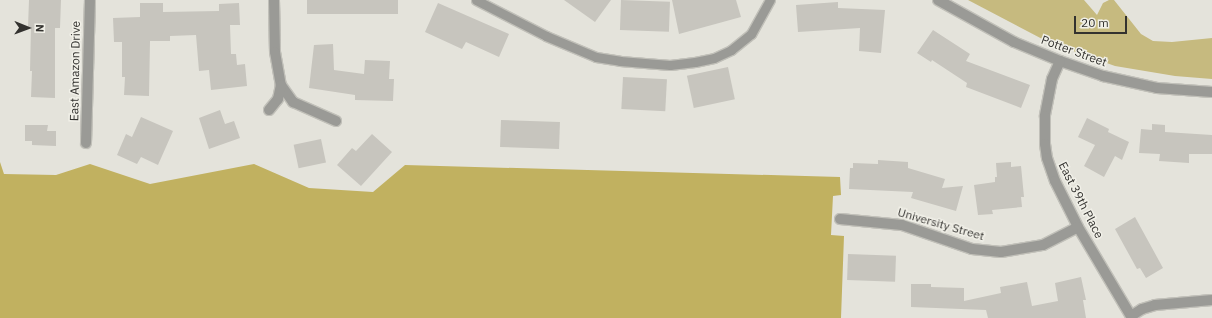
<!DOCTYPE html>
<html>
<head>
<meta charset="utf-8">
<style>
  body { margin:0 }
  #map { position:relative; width:1212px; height:318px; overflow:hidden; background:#e4e3db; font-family:"IBM Plex Sans",sans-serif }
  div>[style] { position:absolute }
  .green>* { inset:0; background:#c6ba7f }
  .forest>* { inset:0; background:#c1b160 }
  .building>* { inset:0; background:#c7c5be; transform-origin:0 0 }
  .roads { filter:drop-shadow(1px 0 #c1c0b9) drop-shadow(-1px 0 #c1c0b9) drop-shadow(0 1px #c1c0b9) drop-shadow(0 -1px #c1c0b9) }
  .service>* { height:9px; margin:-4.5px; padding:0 4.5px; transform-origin:4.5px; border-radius:4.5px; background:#9a9a96 }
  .minor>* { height:10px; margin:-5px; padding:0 5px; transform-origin:5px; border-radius:5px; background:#9a9a96 }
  span { translate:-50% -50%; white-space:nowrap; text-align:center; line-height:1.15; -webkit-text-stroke:3px #f1f0e8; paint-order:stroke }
  .street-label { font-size:12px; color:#33322f }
  .north { position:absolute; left:8px; top:8px; width:40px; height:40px; -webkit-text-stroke:3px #f1f0e8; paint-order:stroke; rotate:91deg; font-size:11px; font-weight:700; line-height:16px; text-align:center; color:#33322f }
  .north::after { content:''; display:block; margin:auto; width:14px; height:18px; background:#33322f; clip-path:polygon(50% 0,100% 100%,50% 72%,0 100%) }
  .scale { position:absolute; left:1074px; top:16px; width:53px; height:18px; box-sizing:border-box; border:2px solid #33322f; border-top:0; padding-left:5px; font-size:12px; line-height:14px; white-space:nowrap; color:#33322f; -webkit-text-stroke:3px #f1f0e8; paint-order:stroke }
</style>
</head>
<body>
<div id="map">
  <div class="green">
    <div style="clip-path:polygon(968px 0,1084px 0,1097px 15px,1103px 3px,1109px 0,1114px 0,1141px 34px,1153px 41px,1172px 42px,1212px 38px,1212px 79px,1175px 76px,1115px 66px,1048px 42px)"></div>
  </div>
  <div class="forest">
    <div style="clip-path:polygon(0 162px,4px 174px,56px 175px,90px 164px,150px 184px,254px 164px,309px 188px,373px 192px,405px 165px,840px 177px,841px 195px,833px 196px,831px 235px,844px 236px,841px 318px,0 318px)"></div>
  </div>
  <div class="building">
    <div style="clip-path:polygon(29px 0,61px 0,60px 28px,55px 28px,55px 98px,31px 97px,32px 71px,30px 71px,31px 27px,28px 27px)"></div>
    <div style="left:307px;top:0;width:91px;height:14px"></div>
    <div style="clip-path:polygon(564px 0,611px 0,595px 22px)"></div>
    <div style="left:621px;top:0;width:49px;height:30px;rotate:2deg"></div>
    <div style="clip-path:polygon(672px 0,736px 0,741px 17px,679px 34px)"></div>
    <div style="clip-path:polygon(838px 2px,838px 8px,885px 10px,881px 53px,859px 51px,860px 28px,798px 32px,796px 5px)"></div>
    <div style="clip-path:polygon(140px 3px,163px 3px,163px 12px,219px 11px,219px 4px,239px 3px,240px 25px,230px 25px,231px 54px,236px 54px,237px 65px,245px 64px,247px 86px,211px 90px,209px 70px,199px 71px,196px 35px,170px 36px,170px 41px,150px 41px,149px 96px,124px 95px,125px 77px,122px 77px,122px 42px,114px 42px,113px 18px,140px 17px)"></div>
    <div style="clip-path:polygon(438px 3px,509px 34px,499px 57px,466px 42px,462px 49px,425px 32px)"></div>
    <div style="clip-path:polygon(933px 30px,970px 54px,966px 61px,1030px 85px,1021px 108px,966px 87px,967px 83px,932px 60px,931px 62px,917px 53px)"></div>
    <div style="clip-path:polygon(333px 44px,334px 70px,364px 74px,365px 60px,390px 61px,389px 79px,394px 79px,393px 101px,355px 100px,355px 95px,309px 88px,314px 45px)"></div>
    <div style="left:728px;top:67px;width:33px;height:42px;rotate:78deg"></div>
    <div style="left:623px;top:77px;width:44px;height:32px;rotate:3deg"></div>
    <div style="clip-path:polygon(220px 110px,225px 124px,234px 121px,240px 138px,209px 149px,199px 118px)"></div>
    <div style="clip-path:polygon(141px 117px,173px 131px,158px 165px,141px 157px,137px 164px,117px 155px,126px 134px,132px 137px)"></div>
    <div style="clip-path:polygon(1087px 118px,1109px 129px,1108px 132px,1129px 142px,1122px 160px,1115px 156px,1104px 177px,1084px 166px,1095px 145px,1078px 137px)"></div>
    <div style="left:501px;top:120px;width:59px;height:27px;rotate:2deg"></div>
    <div style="clip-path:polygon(1152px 124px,1165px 125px,1165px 132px,1212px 135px,1212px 154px,1189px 154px,1189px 163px,1159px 161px,1160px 154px,1139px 153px,1141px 129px,1152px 130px)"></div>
    <div style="clip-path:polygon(25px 125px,48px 125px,47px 131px,56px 131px,56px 146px,32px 145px,32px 141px,25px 141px)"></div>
    <div style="clip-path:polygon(372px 134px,392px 152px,361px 186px,337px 165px,352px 148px,356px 151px)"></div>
    <div style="left:321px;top:139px;width:24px;height:28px;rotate:78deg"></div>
    <div style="clip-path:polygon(878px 160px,908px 162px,908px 168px,945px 179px,942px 188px,963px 186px,956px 211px,911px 198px,913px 192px,849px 189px,850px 168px,853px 168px,853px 163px,878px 164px)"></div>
    <div style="clip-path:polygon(1011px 162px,1011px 167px,1021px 166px,1024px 197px,1021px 197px,1022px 207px,992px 210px,993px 214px,978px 215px,974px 185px,995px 182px,995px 177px,997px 177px,996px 163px)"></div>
    <div style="clip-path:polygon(1135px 217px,1163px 268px,1146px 278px,1140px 268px,1137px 269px,1115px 229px)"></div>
    <div style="left:848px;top:254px;width:48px;height:26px;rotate:2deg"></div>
    <div style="clip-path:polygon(1081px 277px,1086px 300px,1083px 300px,1086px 318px,988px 318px,986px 310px,911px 307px,911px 284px,931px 284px,931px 287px,964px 288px,964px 301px,1001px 293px,1000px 287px,1027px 282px,1032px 306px,1058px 301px,1055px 283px)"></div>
  </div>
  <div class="roads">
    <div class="service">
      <div style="left:476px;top:0;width:79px;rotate:27.2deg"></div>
      <div style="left:546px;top:36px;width:54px;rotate:22.8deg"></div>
      <div style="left:596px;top:57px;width:24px;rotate:9deg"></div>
      <div style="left:620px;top:61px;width:50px;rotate:4.6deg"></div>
      <div style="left:670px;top:65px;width:25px;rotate:-7deg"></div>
      <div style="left:695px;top:62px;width:19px;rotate:-12deg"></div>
      <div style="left:714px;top:58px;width:19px;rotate:-25deg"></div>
      <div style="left:731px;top:50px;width:26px;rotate:-39deg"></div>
      <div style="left:751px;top:34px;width:39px;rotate:-61deg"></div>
    </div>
    <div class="minor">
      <div style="left:274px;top:0;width:52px;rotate:88.9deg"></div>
      <div style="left:275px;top:52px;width:34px;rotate:80deg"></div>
      <div style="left:281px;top:85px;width:21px;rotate:55deg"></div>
      <div style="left:293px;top:102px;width:47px;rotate:23.8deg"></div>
      <div style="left:938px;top:0;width:87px;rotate:28.9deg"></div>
      <div style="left:1014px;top:42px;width:50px;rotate:22.4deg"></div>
      <div style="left:1060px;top:61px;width:46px;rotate:19.2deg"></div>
      <div style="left:1103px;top:76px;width:55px;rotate:12.5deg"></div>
      <div style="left:1157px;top:88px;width:55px;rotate:4.2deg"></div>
      <div style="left:1060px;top:61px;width:20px;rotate:114deg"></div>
      <div style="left:1052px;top:79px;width:38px;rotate:101deg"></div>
      <div style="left:1045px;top:116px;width:28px;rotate:90deg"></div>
      <div style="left:1045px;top:144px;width:14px;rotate:82deg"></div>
      <div style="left:1047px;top:158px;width:24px;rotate:71deg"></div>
      <div style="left:1055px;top:181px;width:51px;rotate:63.4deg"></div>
      <div style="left:1078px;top:227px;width:106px;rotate:59.3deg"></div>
      <div style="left:269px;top:110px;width:14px;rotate:-51deg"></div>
      <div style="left:278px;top:99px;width:14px;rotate:-78deg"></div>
      <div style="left:86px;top:143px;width:143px;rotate:-88.4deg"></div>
      <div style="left:840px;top:219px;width:62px;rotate:5.5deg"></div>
      <div style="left:902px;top:225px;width:74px;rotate:18.9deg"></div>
      <div style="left:972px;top:249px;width:29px;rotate:6deg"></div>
      <div style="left:1001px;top:252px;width:43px;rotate:-9.5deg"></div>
      <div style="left:1043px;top:245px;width:39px;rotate:-27deg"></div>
      <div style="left:1131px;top:316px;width:13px;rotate:-32deg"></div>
      <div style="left:1142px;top:309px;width:14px;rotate:-17deg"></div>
      <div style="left:1155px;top:305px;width:57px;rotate:-5deg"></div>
    </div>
  </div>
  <div class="street-label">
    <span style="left:1074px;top:51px;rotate:20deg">Potter Street</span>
    <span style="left:75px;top:71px;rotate:-89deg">East Amazon Drive</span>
    <span style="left:1081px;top:200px;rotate:63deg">East 39th Place</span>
    <span style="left:941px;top:224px;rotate:16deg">University Street</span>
  </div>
  <div class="north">N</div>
  <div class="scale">20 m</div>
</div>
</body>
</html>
